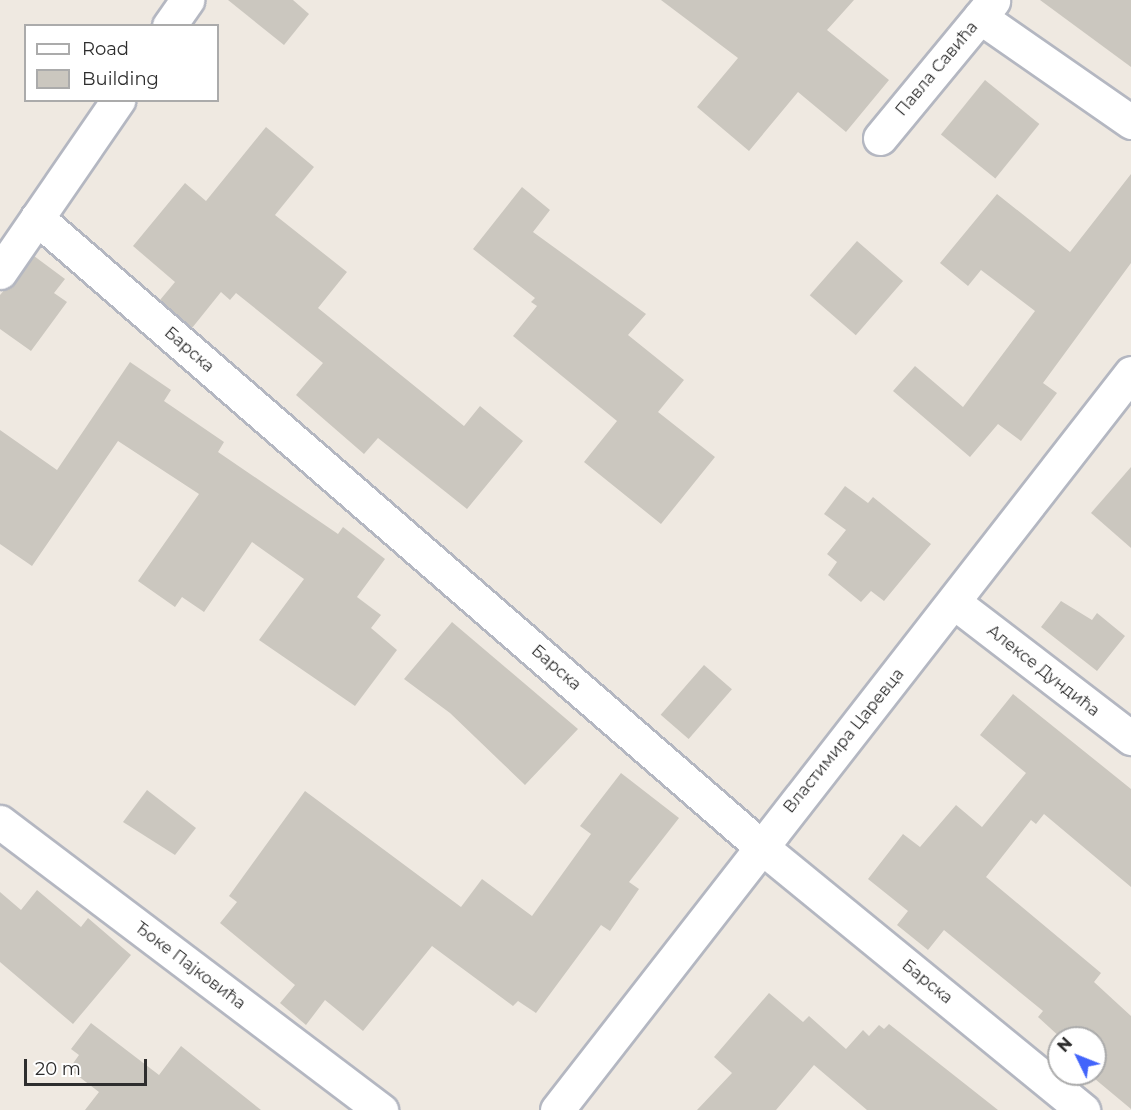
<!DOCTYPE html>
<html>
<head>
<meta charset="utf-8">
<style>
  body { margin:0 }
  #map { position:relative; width:1131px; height:1110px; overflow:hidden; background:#efe9e1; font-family:Montserrat,sans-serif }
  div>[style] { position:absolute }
  .building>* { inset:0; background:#cbc7bf; transform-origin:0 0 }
  .roads { filter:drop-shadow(2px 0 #b4b7c1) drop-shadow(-2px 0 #b4b7c1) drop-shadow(0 2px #b4b7c1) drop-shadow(0 -2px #b4b7c1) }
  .minor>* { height:33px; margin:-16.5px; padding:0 16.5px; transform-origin:16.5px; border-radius:16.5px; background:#fff }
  span { translate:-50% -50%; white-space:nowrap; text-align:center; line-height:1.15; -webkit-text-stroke:5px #fff; paint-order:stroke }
  .street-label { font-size:16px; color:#2e2e2e }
  .legend { position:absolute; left:24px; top:24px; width:195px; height:78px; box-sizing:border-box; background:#fff; border:2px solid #ababab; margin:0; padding:8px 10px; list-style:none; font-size:18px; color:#2e2e2e }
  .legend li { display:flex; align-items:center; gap:12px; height:30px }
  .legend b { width:30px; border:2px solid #ababab }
  .north { position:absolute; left:1047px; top:1026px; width:60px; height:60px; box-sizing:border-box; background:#fff; border:2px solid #ababab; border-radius:50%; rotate:313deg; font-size:16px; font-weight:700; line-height:24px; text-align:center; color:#2e2e2e }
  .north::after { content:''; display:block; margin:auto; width:21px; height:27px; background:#4264fb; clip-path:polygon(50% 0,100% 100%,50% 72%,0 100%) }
  .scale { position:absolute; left:24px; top:1059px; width:123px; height:27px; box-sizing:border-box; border:3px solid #2e2e2e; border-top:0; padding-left:8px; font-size:18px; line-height:21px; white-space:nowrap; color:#2e2e2e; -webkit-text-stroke:4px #fff; paint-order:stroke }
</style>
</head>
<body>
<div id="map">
  <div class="building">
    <div style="clip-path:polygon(228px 0,293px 0,309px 14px,284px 45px)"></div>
    <div style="clip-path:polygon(661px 0,854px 0,827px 30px,889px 80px,846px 132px,798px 92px,749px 151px,697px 107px,738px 58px)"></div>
    <div style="clip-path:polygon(1040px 0,1131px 0,1131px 67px)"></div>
    <div style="left:985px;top:80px;width:70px;height:70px;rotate:39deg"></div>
    <div style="clip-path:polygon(266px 127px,314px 167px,275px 215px,347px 272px,318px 308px,464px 426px,480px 406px,523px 441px,467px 509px,378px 438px,364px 454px,296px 395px,323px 363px,236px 293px,230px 300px,221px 292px,192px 328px,160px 300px,175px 282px,133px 246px,185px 183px,206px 201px)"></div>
    <div style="clip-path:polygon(1131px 174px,1131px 263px,1043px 383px,1057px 393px,1021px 441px,998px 424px,970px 457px,893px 391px,915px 366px,963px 407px,1035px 311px,981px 270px,968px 286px,940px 263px,997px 194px,1070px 252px)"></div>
    <div style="clip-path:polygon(522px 187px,550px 210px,533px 232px,646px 314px,628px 335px,684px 380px,658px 412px,715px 457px,661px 524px,584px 462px,617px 421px,513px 336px,537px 306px,531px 302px,535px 298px,473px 249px)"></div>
    <div style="left:857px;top:241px;width:61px;height:72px;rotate:41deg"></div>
    <div style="clip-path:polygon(34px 256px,65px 279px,54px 293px,67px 302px,31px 351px,0 329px,0 295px)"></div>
    <div style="clip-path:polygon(130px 362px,171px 390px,164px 401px,224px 442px,218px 452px,338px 534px,343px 527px,385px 559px,357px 597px,381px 615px,371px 628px,397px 650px,355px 706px,259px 640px,304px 579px,252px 542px,204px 612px,182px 597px,175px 607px,138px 581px,199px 494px,118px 441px,32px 566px,0 544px,0 430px,57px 470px)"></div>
    <div style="clip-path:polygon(1131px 467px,1131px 548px,1091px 513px)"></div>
    <div style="clip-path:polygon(845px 486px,868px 503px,873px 497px,931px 544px,884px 601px,871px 591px,861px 602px,828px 575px,837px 562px,827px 554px,846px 530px,824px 514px)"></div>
    <div style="clip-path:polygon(1061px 601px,1092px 620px,1097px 613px,1125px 636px,1097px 671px,1041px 627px)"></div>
    <div style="clip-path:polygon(452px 622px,578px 729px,525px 785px,450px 713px,404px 679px)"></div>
    <div style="left:704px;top:665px;width:37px;height:66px;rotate:41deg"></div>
    <div style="clip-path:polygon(1013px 694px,1131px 789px,1131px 887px,1044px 814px,1036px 824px,1031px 820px,986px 877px,1101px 973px,1094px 982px,1131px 1016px,1131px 1109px,1095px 1079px,1095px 1038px,1061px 1038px,1038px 1017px,1043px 1011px,944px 930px,928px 950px,897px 925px,908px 911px,868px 879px,903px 834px,920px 847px,956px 805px,982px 827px,1026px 773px,980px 735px)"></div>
    <div style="clip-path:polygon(621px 773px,679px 818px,629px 882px,639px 889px,610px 931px,601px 925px,536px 1013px,518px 1001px,513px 1006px,432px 946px,363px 1031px,325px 1000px,306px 1025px,280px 1003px,295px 985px,220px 923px,237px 902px,229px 896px,305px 791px,461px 907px,482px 879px,532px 916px,591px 834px,580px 826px)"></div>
    <div style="clip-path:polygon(147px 790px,196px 828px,175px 855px,123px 822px)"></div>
    <div style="clip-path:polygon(37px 890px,81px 927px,88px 918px,131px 955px,73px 1024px,0 962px,0 892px,21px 910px)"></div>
    <div style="clip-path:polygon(769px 993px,803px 1022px,809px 1016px,846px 1049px,863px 1030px,869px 1036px,879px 1025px,884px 1029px,889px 1024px,998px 1110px,867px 1110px,814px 1065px,776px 1110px,697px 1110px,732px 1073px,714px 1057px)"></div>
    <div style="clip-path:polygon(91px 1023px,159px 1075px,181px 1046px,261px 1110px,85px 1110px,99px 1092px,69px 1069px,79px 1055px,71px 1049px)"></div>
  </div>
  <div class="roads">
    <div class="minor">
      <div style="left:980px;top:17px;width:184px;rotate:34.8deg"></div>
      <div style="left:169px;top:26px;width:32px;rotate:-55deg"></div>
      <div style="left:880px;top:138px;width:178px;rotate:-50.5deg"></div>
      <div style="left:37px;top:218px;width:956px;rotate:40.97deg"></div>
      <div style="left:759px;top:845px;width:419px;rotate:39.3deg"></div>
      <div style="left:0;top:272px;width:209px;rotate:-55.5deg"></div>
      <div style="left:955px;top:603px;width:222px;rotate:37.5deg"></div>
      <div style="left:0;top:822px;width:478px;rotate:37.1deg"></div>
      <div style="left:557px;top:1110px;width:934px;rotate:-52.09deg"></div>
    </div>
  </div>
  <div class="street-label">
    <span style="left:937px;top:69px;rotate:-50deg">Павла Савића</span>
    <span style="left:189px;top:350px;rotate:41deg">Барска</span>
    <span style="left:556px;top:668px;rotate:41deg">Барска</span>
    <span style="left:1043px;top:671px;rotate:38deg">Алексе Дундића</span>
    <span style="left:844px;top:741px;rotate:-51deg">Властимира Царевца</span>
    <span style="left:190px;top:966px;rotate:37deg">Ђоке Пајковића</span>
    <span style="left:927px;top:982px;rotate:39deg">Барска</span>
  </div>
  <ul class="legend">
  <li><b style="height:8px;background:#fff"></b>Road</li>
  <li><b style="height:16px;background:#cbc7bf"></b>Building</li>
  </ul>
  <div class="north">N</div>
  <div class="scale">20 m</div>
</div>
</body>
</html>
